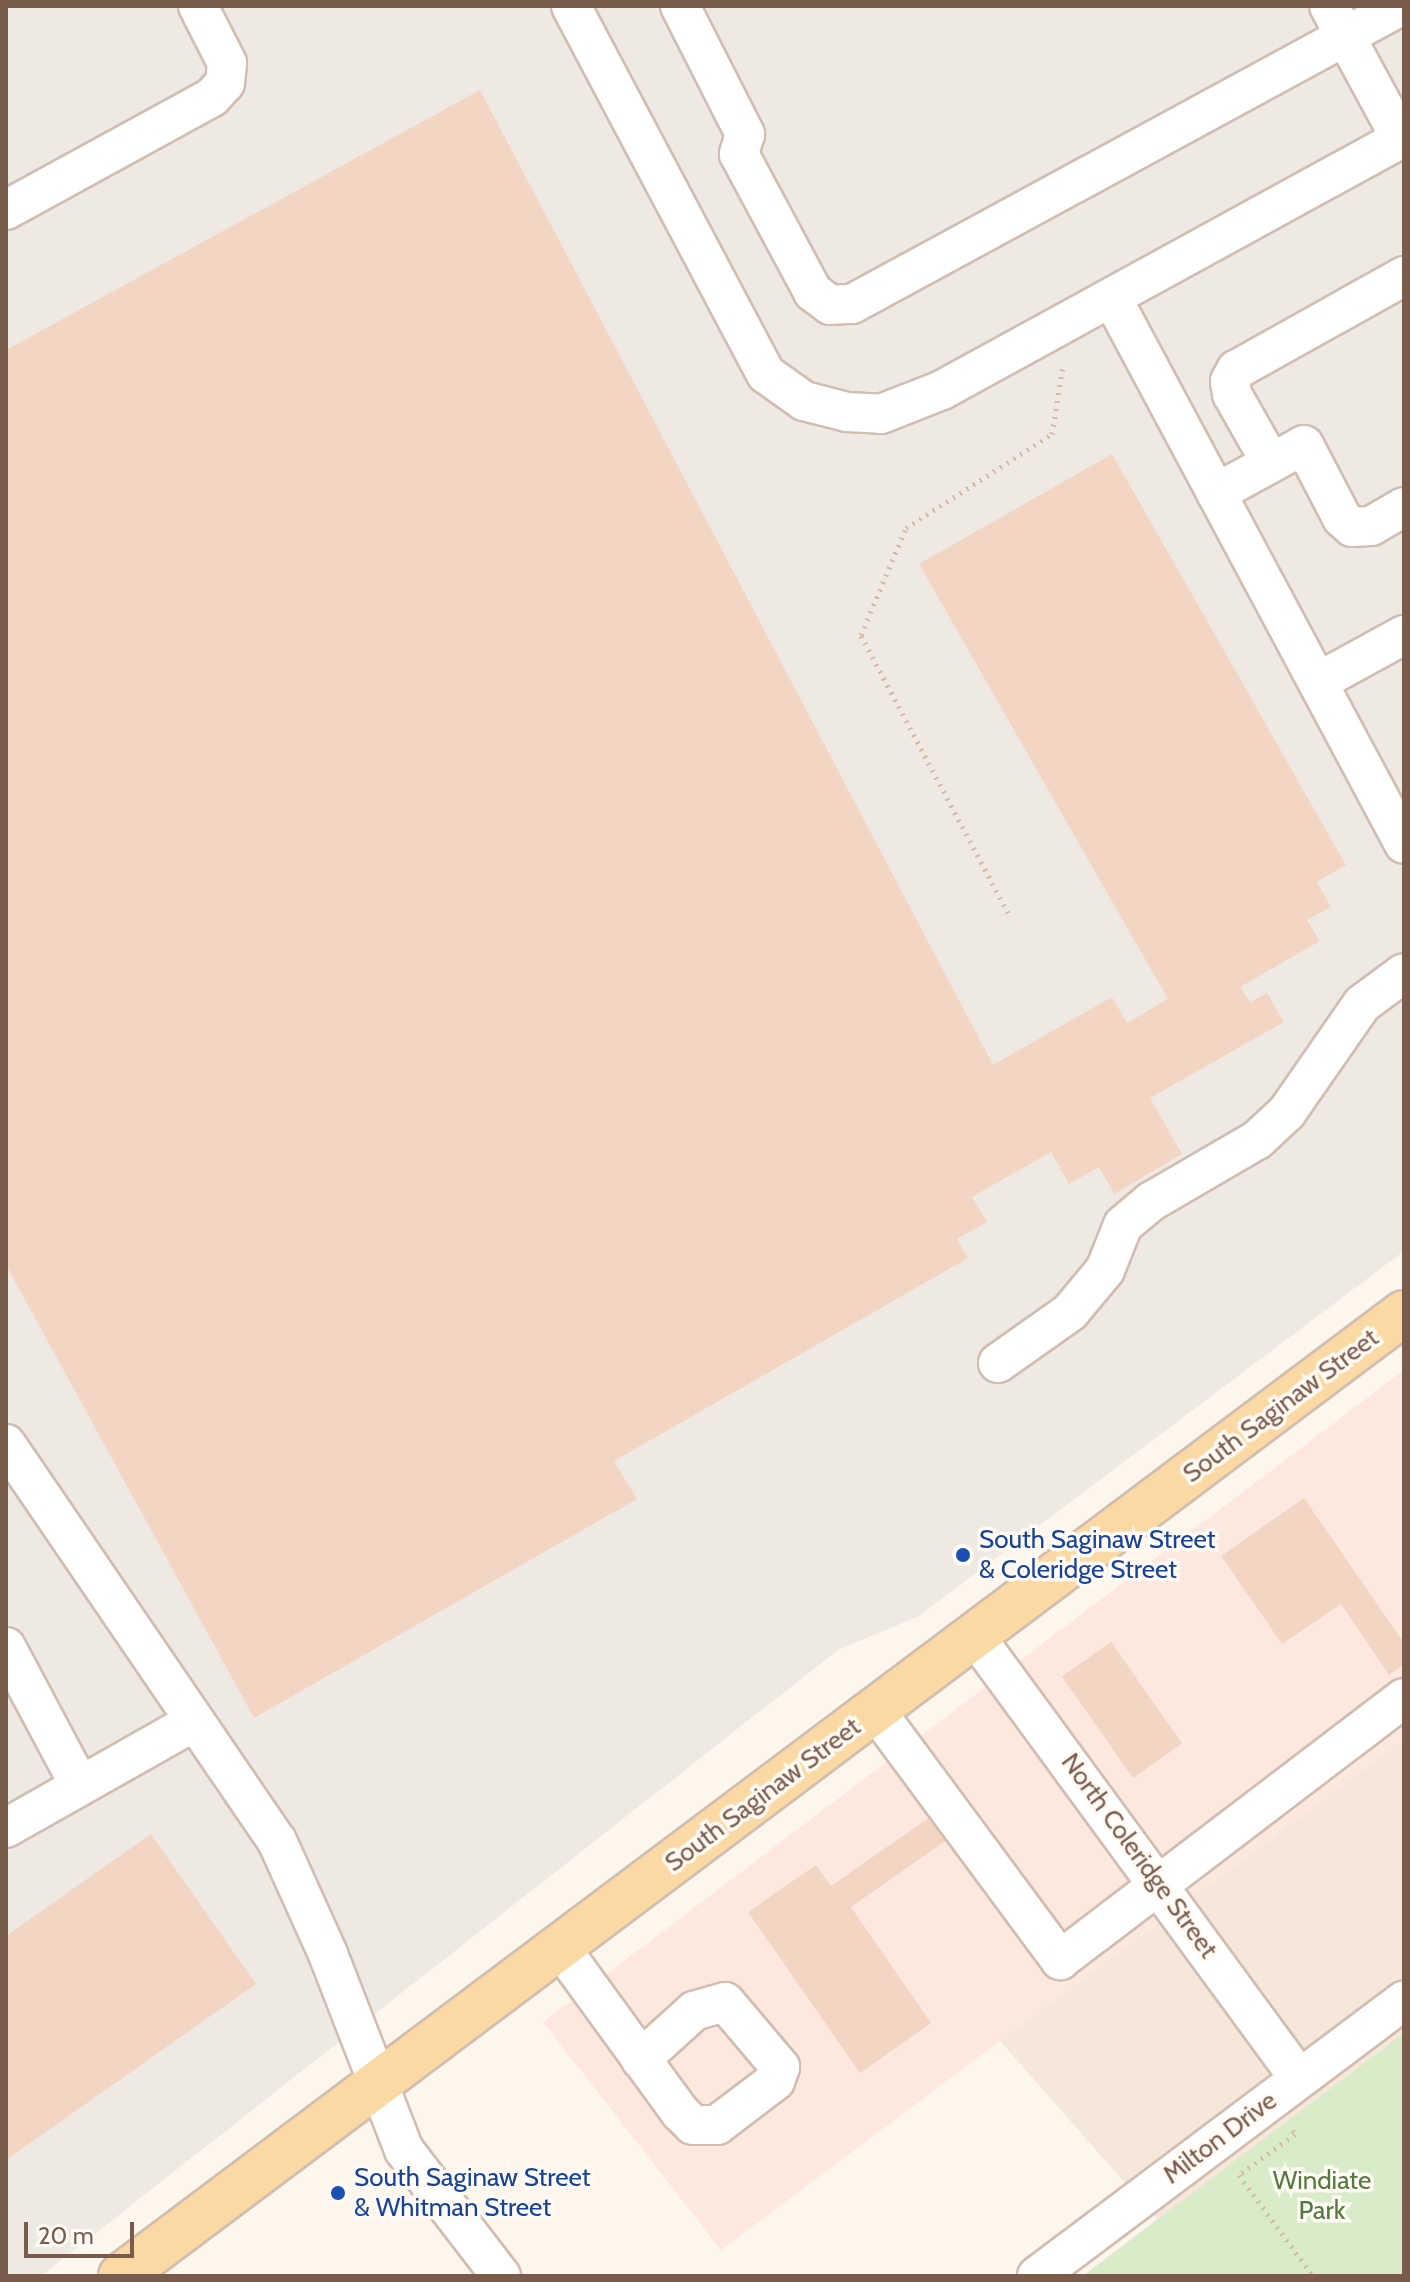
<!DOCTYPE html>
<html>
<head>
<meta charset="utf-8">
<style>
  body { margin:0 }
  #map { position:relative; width:1410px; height:2282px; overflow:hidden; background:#fdf6ec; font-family:Cabin,sans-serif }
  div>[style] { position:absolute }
  .residential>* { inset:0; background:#f5e8da }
  .commercial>* { inset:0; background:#fde8e0 }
  .industrial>* { inset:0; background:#efe9e4 }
  .green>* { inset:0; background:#d8ecc9 }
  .building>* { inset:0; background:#f3d5c3; transform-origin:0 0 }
  .path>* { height:5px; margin-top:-2.5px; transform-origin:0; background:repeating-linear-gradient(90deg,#d9b8a5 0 2px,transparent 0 8px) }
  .roads { filter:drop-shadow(2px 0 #d1beb0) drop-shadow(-2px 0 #d1beb0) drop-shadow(0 2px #d1beb0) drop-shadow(0 -2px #d1beb0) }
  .minor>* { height:38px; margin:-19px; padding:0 19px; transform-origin:19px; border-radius:19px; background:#fff }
  .major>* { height:44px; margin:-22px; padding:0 22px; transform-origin:22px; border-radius:22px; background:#fbd9a5 }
  .dots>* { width:22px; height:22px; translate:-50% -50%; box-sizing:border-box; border:4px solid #fffaf3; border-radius:50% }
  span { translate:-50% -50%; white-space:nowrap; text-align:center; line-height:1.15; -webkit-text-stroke:7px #fffaf3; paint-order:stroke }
  .street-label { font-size:26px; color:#7a5c4d }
  .transit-label { font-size:26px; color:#164399 }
  .left { translate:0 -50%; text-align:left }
  .park-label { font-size:26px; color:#537a41 }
  .frame { position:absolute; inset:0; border:8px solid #7a5c4d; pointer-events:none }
  .scale { position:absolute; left:24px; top:2222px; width:110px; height:36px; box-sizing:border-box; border:4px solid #7a5c4d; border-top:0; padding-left:10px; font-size:24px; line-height:28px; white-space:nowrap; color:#7a5c4d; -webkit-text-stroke:6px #fffaf3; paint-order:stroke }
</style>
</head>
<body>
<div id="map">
  <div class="residential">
    <div style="clip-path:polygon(1404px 1739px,1404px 2276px,1083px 2276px,1157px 2219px,1000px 2041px)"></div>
  </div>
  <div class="commercial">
    <div style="clip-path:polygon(1404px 1370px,1404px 1739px,721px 2250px,543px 2022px)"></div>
  </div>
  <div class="industrial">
    <div style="clip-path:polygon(6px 6px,1404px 6px,1404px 1251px,919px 1616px,838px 1650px,41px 2276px,6px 2276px)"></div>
  </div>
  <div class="green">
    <div style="clip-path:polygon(1404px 2033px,1404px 2276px,1083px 2276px,1157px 2220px)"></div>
  </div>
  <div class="building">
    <div style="clip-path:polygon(480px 90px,993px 1065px,1112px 997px,1127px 1023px,1168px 999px,919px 564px,1112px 454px,1346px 865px,1317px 882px,1331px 907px,1307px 920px,1320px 941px,1240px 987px,1250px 1002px,1267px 993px,1284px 1022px,1150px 1098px,1182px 1154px,1114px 1194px,1099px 1167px,1069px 1184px,1051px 1152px,972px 1197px,987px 1222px,957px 1239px,968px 1258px,614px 1461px,637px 1499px,254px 1718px,6px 1265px,6px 350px)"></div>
    <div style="clip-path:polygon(1304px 1498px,1404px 1643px,1404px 1664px,1389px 1675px,1341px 1604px,1282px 1644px,1221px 1556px)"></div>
    <div style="left:1111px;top:1642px;width:124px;height:60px;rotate:55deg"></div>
    <div style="clip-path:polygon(937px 1812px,954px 1835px,851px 1907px,931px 2023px,860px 2073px,748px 1912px,816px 1865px,831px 1886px)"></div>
    <div style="clip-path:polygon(151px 1834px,256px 1984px,6px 2160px,6px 1936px)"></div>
  </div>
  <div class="path">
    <div style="left:1008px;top:913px;width:314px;rotate:-117.9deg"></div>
    <div style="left:861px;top:635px;width:116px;rotate:-67.2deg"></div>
    <div style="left:906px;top:528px;width:174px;rotate:-32.8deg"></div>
    <div style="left:1052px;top:434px;width:70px;rotate:-80.9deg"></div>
    <div style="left:1293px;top:2130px;width:4px;rotate:63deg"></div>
    <div style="left:1295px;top:2134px;width:69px;rotate:143.8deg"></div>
    <div style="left:1239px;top:2175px;width:125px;rotate:53.8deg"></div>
  </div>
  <div class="roads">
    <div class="minor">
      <div style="left:571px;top:6px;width:416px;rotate:62.1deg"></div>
      <div style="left:766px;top:374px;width:47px;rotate:35.4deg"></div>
      <div style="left:804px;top:401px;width:44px;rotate:14.3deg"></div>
      <div style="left:847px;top:412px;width:34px;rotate:3deg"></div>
      <div style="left:881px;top:414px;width:66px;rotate:-21.5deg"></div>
      <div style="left:942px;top:390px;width:527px;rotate:-28.71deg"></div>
      <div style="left:680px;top:6px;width:144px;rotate:63.1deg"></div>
      <div style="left:745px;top:134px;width:21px;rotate:107deg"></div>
      <div style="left:739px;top:154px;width:157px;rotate:61.8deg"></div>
      <div style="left:813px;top:292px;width:21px;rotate:37deg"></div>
      <div style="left:830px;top:305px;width:22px;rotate:-3deg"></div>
      <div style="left:852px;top:304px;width:625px;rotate:-28.49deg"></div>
      <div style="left:1329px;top:6px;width:151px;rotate:61.6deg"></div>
      <div style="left:6px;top:210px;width:235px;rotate:-28.7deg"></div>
      <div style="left:212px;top:97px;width:19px;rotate:-47deg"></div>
      <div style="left:225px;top:83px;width:20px;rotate:-84deg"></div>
      <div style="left:227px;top:63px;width:64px;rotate:-117deg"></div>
      <div style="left:1112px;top:298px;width:619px;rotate:61.86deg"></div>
      <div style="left:1271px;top:463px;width:79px;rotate:-119.5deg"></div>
      <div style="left:1232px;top:394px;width:13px;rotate:-99deg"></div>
      <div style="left:1230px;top:381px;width:13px;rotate:-61deg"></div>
      <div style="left:1236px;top:370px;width:193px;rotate:-29.2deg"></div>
      <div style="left:1216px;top:493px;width:100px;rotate:-28.6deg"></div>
      <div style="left:1304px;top:445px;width:82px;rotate:62.5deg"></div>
      <div style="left:1342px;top:518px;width:13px;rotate:42deg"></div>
      <div style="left:1352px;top:527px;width:19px;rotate:-3deg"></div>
      <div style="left:1371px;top:526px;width:38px;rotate:-30deg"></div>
      <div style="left:1318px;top:682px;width:98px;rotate:-28.7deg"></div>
      <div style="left:998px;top:1363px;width:88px;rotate:-35.3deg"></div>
      <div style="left:1070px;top:1312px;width:55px;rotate:-50.2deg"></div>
      <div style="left:1105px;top:1270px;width:48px;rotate:-68.2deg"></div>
      <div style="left:1123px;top:1225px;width:38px;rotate:-40deg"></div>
      <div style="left:1152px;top:1201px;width:121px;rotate:-30.2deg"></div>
      <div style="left:1257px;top:1140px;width:41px;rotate:-43deg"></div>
      <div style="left:1287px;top:1112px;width:131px;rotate:-55.2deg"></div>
      <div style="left:1362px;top:1004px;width:52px;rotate:-36.4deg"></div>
      <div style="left:6px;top:1444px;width:481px;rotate:55.7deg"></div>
      <div style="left:277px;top:1841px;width:124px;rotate:65.7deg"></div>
      <div style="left:328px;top:1954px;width:210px;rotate:68.8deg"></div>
      <div style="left:404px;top:2150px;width:159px;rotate:52.4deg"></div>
      <div style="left:975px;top:1636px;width:548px;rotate:53.76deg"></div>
      <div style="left:6px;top:1647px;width:157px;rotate:62deg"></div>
      <div style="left:876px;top:1711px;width:310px;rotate:53.5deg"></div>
      <div style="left:1060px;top:1960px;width:432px;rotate:-37.3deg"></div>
      <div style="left:6px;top:1828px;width:217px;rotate:-29.5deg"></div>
      <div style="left:560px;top:1947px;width:204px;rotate:54deg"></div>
      <div style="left:680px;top:2112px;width:18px;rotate:45deg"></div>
      <div style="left:693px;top:2125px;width:24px"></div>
      <div style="left:717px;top:2125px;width:73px;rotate:-37.2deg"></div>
      <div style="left:775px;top:2081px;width:15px;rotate:-70deg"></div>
      <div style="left:780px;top:2067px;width:85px;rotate:-130.2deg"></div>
      <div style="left:725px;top:2002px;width:32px;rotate:164deg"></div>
      <div style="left:694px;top:2011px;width:72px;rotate:137.8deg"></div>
      <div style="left:1037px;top:2276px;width:459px;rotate:-36.9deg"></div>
    </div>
    <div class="major">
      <div style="left:121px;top:2276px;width:1604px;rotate:-36.89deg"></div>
    </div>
  </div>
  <div class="dots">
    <div style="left:963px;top:1555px;background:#1a4fb4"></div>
    <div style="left:338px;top:2193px;background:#1a4fb4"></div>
  </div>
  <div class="street-label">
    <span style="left:1281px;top:1406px;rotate:-37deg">South Saginaw Street</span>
    <span style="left:763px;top:1795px;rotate:-37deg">South Saginaw Street</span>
    <span style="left:1139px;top:1856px;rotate:54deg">North Coleridge Street</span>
    <span style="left:1220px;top:2138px;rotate:-37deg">Milton Drive</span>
  </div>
  <div class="transit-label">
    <span class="left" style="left:979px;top:1555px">South Saginaw Street<br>&amp; Coleridge Street</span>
    <span class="left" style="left:354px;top:2193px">South Saginaw Street<br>&amp; Whitman Street</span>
  </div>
  <div class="park-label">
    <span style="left:1322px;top:2196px">Windiate<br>Park</span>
  </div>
  <div class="frame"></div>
  <div class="scale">20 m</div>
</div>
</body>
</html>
